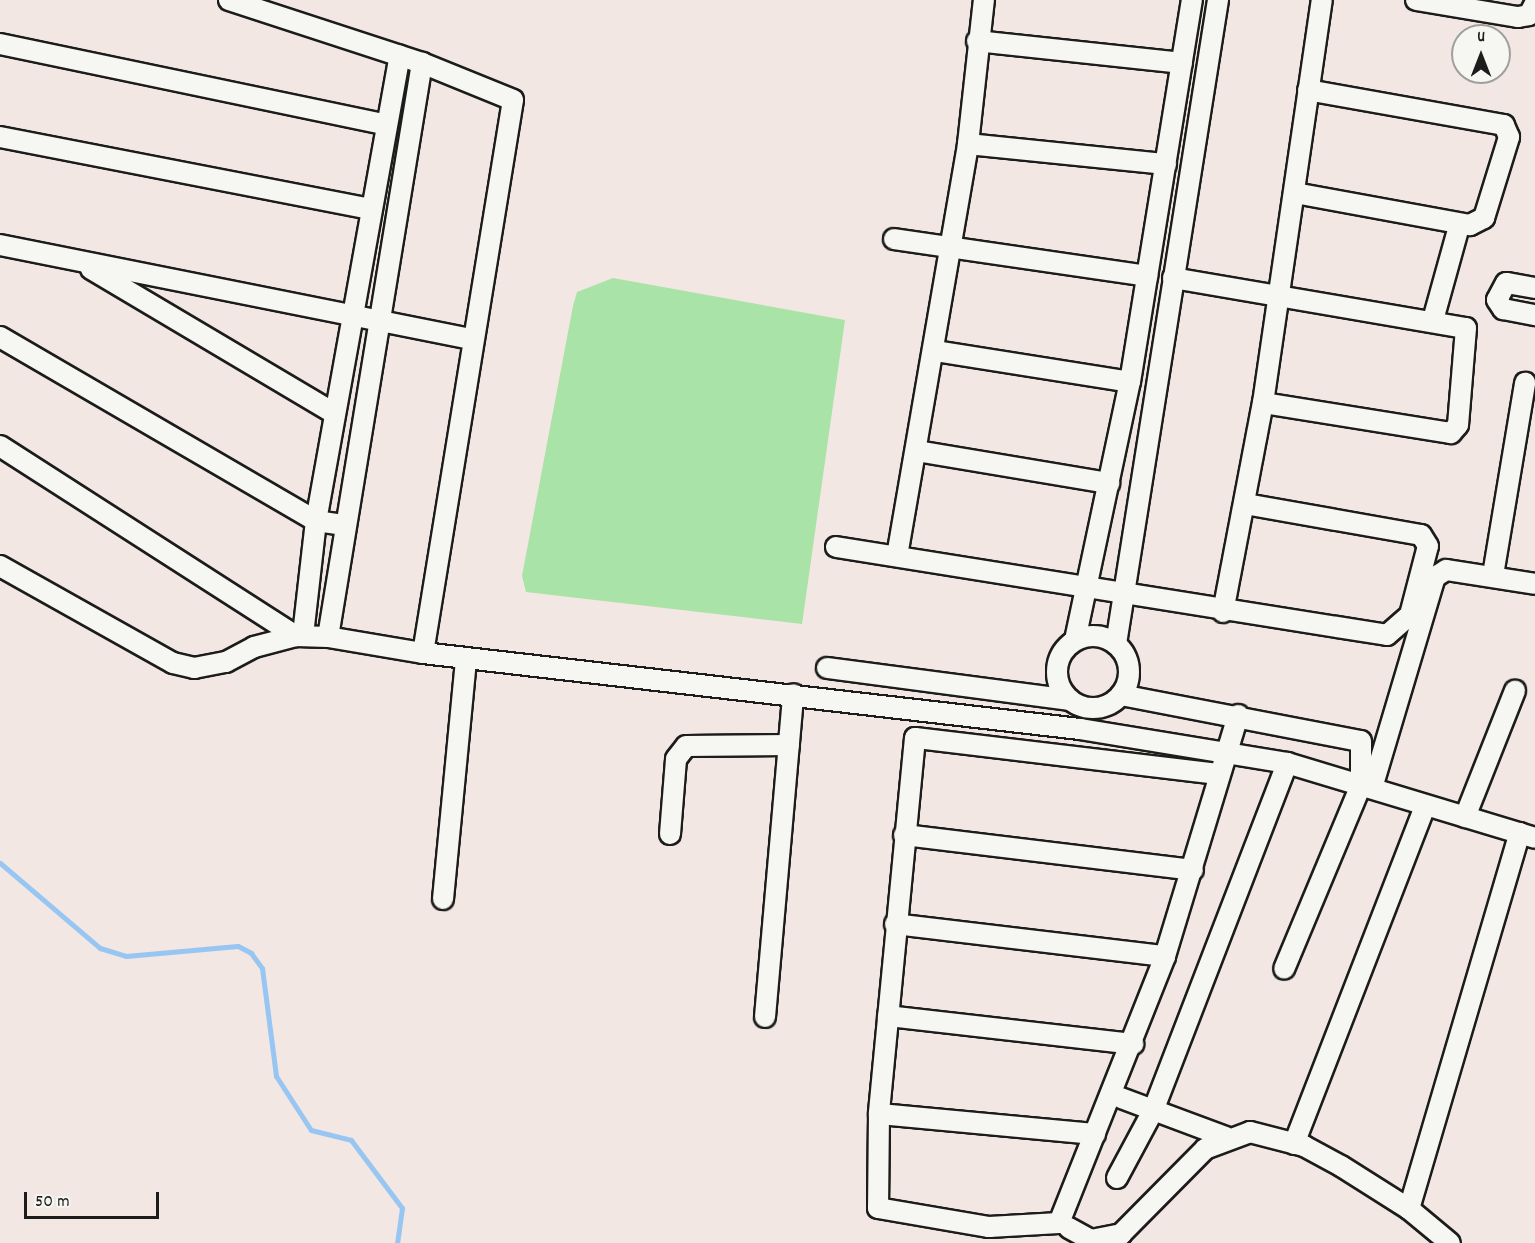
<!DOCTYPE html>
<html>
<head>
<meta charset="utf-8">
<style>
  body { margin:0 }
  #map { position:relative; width:1535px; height:1243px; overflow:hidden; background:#f2e7e2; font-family:Dekko,sans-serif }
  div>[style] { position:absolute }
  .green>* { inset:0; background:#a9e3a7 }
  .stream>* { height:5px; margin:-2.5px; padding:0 2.5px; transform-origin:2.5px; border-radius:2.5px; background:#97c6f2 }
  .roads { filter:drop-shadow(2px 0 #1c1c1c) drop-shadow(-2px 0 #1c1c1c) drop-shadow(0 2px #1c1c1c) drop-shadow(0 -2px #1c1c1c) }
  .street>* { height:20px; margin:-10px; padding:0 10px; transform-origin:10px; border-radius:10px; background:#f6f6f2 }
  .street>.ring { margin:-10px; padding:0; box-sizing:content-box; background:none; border:20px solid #f6f6f2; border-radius:50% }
  span { translate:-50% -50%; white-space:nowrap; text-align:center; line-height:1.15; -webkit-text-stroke:6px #f6f6f2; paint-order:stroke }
  .north { position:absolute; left:1451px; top:24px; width:60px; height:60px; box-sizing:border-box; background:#f6f6f2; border:2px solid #9f9f9c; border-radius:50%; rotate:0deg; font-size:16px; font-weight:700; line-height:24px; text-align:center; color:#1c1c1c }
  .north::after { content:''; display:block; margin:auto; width:21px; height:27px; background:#1c1c1c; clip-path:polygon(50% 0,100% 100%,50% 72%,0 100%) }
  .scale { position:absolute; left:24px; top:1192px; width:135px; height:27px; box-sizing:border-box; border:3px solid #1c1c1c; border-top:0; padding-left:8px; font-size:18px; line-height:21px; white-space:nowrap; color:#1c1c1c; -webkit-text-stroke:4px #f6f6f2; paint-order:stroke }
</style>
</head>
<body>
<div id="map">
  <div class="green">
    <div style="clip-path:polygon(613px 278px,845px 320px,802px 624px,526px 592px,522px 576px,573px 306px,577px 292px)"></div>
  </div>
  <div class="stream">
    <div style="left:0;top:863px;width:131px;rotate:40.4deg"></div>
    <div style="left:100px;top:948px;width:27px;rotate:17deg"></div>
    <div style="left:126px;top:956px;width:112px;rotate:-5.1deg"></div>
    <div style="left:238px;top:946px;width:15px;rotate:28deg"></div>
    <div style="left:251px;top:953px;width:19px;rotate:54deg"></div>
    <div style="left:262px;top:968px;width:109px;rotate:82.6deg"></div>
    <div style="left:276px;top:1076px;width:64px;rotate:57.1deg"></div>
    <div style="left:311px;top:1130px;width:41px;rotate:14deg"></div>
    <div style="left:351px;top:1140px;width:85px;rotate:53.1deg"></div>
    <div style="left:402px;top:1208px;width:35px;rotate:98deg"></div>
    <div style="left:1381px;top:1203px;width:45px;rotate:34deg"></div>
  </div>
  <div class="roads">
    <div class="street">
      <div style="left:229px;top:0;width:203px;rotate:18.1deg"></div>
      <div style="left:422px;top:63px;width:98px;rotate:22.1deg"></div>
      <div style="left:513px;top:100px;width:560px;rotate:99.24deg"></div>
      <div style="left:1416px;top:0;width:103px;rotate:9.5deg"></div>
      <div style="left:1518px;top:17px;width:11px;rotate:-10deg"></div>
      <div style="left:1529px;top:15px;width:13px;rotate:-63deg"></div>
      <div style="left:977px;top:41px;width:206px;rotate:6.1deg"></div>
      <div style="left:0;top:44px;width:395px;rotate:11.8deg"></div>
      <div style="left:0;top:137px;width:378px;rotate:11deg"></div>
      <div style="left:968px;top:144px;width:199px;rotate:5.8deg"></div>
      <div style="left:1295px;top:193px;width:178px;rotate:10.4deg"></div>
      <div style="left:1470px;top:225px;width:16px;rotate:-27deg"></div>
      <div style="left:1484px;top:218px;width:85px;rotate:-72.8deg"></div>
      <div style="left:1509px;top:137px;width:13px;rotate:-113deg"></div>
      <div style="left:1504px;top:125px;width:199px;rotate:-169.9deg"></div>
      <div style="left:894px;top:239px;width:256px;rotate:8.3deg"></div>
      <div style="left:0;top:245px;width:480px;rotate:11.3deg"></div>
      <div style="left:91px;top:269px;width:282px;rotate:30.7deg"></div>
      <div style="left:1173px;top:278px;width:297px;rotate:9.7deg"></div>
      <div style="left:1466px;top:328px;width:97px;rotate:94.7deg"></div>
      <div style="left:1458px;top:425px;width:11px;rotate:131deg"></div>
      <div style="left:1451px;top:433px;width:190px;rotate:-170.9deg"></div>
      <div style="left:1535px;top:288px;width:29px;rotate:-170deg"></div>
      <div style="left:1506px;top:283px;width:19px;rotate:118deg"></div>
      <div style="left:1497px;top:300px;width:11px;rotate:56deg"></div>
      <div style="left:1503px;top:309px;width:33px;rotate:11deg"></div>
      <div style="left:1433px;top:320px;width:98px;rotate:-74.5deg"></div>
      <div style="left:0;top:337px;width:366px;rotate:30.2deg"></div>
      <div style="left:316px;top:521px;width:29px;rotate:8deg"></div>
      <div style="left:935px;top:351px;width:197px;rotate:9deg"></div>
      <div style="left:0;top:446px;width:352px;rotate:32.7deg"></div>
      <div style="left:917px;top:451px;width:195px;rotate:9.5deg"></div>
      <div style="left:836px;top:547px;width:558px;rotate:9.07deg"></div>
      <div style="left:1387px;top:635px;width:30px;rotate:-41deg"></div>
      <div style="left:1410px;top:615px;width:71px;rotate:-75.4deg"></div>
      <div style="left:1428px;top:546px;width:13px;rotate:-122deg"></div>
      <div style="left:1421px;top:535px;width:179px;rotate:-170deg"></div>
      <div style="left:897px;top:556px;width:418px;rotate:-80.2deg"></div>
      <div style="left:968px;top:144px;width:145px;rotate:-83.7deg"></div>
      <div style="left:0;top:566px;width:198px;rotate:29.3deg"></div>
      <div style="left:173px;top:663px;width:22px;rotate:13deg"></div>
      <div style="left:194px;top:668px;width:33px;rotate:-11deg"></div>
      <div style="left:226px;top:662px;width:32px;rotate:-28deg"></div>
      <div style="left:254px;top:647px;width:43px;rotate:-14.7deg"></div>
      <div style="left:296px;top:636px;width:32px;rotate:2deg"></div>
      <div style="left:328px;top:637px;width:96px;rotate:9.6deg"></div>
      <div style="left:423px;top:653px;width:661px;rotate:6.6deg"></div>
      <div style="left:1080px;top:729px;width:210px;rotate:9.3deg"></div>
      <div style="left:1287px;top:763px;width:259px;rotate:16.8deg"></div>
      <div style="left:1493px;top:575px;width:195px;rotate:-80.5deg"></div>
      <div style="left:1223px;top:612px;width:213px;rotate:-79.2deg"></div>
      <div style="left:1263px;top:403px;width:407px;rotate:-81.7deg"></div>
      <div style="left:303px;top:635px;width:115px;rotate:-83.5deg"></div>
      <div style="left:316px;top:521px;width:473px;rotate:-79.8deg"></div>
      <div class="ring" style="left:1057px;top:636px;width:52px;height:52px"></div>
      <div style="left:328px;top:637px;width:582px;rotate:-80.7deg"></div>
      <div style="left:1075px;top:640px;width:264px;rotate:-78deg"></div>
      <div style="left:1130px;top:382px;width:387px;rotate:-80.8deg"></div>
      <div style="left:1116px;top:644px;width:652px;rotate:-81deg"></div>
      <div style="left:827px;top:668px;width:245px;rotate:7.5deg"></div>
      <div style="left:1121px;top:695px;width:244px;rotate:10.9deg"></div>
      <div style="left:1361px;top:741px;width:44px;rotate:90deg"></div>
      <div style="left:1361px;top:785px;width:199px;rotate:112.7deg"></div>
      <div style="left:1218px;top:774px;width:305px;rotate:-173.2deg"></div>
      <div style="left:915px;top:738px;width:378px;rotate:95.5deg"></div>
      <div style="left:879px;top:1114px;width:94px;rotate:90.6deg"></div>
      <div style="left:878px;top:1208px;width:113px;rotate:9.7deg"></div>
      <div style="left:989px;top:1227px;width:70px;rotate:-3.3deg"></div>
      <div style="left:1059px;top:1223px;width:287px;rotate:-68.3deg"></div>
      <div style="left:1165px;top:956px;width:252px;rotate:-73.1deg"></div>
      <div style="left:1372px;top:788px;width:220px;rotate:-73.4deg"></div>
      <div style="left:1435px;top:577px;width:13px;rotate:-32deg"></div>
      <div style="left:1446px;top:570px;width:90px;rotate:8.9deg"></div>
      <div style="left:1465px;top:817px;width:136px;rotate:-68.4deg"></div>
      <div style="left:670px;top:834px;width:75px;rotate:-85.4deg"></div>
      <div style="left:676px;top:759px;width:16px;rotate:-52deg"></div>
      <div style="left:686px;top:746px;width:103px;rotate:-0.6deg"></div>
      <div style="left:904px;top:835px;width:291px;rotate:6.9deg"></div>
      <div style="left:443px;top:899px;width:242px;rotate:-84.5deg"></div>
      <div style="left:895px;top:924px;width:272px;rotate:6.8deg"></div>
      <div style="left:888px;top:1016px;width:247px;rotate:6.5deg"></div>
      <div style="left:765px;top:1017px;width:324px;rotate:-85deg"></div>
      <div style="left:1121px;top:1098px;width:112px;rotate:20.4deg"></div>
      <div style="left:879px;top:1114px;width:217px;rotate:5.3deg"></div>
      <div style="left:1294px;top:1144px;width:362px;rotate:-68.8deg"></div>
      <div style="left:1117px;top:1178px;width:76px;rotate:-61.8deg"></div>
      <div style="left:1153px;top:1111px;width:373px;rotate:-68.9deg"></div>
      <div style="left:1409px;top:1209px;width:392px;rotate:-73.6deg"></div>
      <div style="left:1069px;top:1228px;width:25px;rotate:29deg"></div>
      <div style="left:1091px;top:1240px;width:31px;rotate:-11deg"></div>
      <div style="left:1121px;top:1234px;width:120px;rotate:-45.3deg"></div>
      <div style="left:1205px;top:1149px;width:48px;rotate:-20.7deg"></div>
      <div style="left:1250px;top:1132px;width:56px;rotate:14.5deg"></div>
      <div style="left:1304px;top:1146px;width:42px;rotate:28.4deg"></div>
      <div style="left:1341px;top:1166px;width:80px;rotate:32.3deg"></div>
      <div style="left:1409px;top:1209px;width:53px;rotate:39.7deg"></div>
    </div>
  </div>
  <div class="north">U</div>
  <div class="scale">50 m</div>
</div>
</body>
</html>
